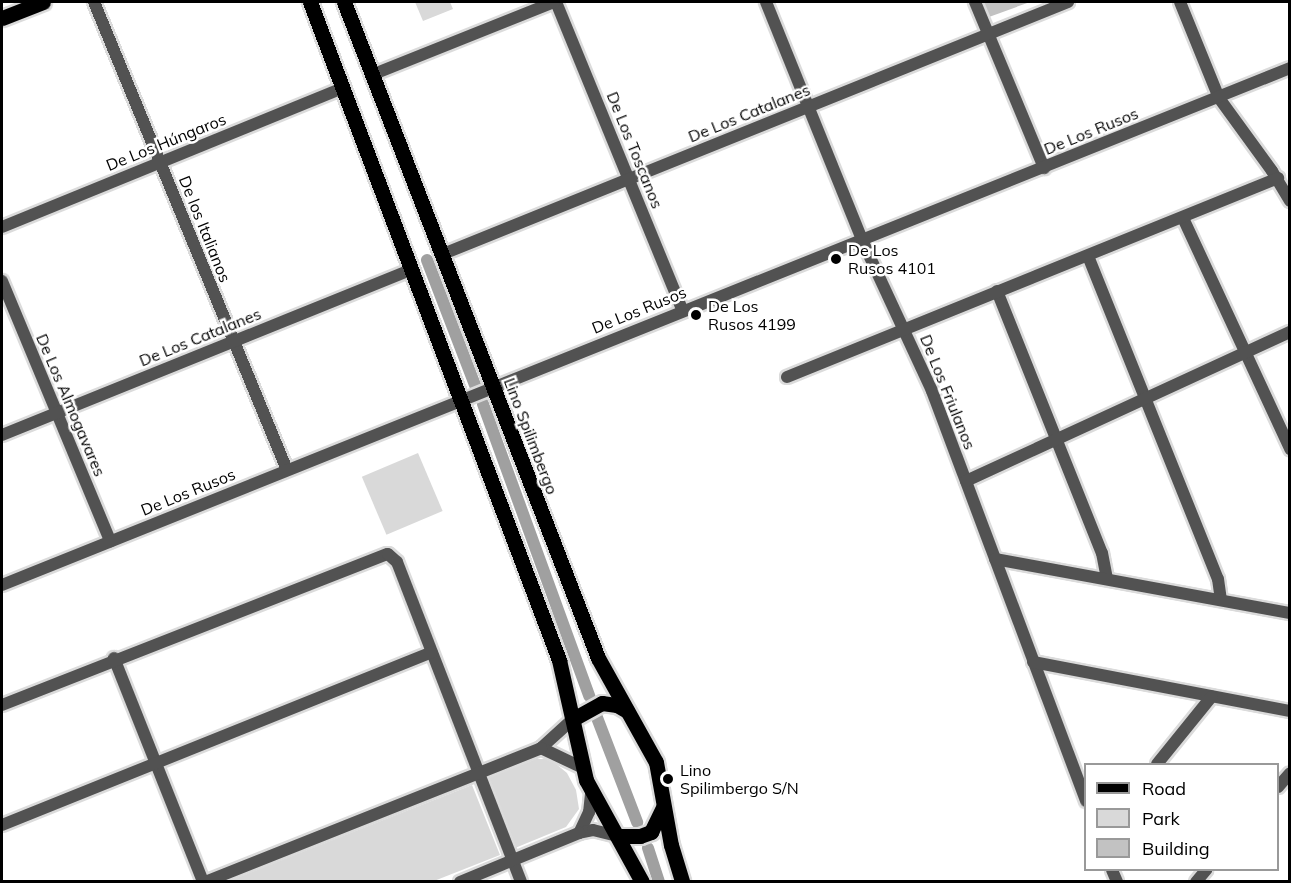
<!DOCTYPE html>
<html>
<head>
<meta charset="utf-8">
<style>
  body { margin:0 }
  #map { position:relative; width:1291px; height:883px; overflow:hidden; background:#fff; font-family:Mulish,sans-serif }
  div>[style] { position:absolute }
  .green>* { inset:0; background:#d9d9d9; transform-origin:0 0 }
  .canal>* { height:12px; margin:-6px; padding:0 6px; transform-origin:6px; border-radius:6px; background:#a0a0a0 }
  .building>* { inset:0; background:#c2c2c2 }
  .roads { filter:drop-shadow(2px 0 #dbdbdb) drop-shadow(-2px 0 #dbdbdb) drop-shadow(0 2px #dbdbdb) drop-shadow(0 -2px #dbdbdb) }
  .minor>* { height:12px; margin:-6px; padding:0 6px; transform-origin:6px; border-radius:6px; background:#525252 }
  .major>* { height:15px; margin:-7.5px; padding:0 7.5px; transform-origin:7.5px; border-radius:7.5px; background:#000 }
  .dots>* { width:16px; height:16px; translate:-50% -50%; box-sizing:border-box; border:3px solid #fff; border-radius:50% }
  span { translate:-50% -50%; white-space:nowrap; text-align:center; line-height:1.15; -webkit-text-stroke:5px #fff; paint-order:stroke }
  .street-label { font-size:16px; color:#000 }
  .poi-label { font-size:16px; color:#000 }
  .left { translate:0 -50%; text-align:left }
  .frame { position:absolute; inset:0; border:3px solid #000; pointer-events:none }
  .legend { position:absolute; left:1084px; top:763px; width:195px; height:108px; box-sizing:border-box; background:#fff; border:2px solid #999; margin:0; padding:8px 10px; list-style:none; font-size:18px; color:#000 }
  .legend li { display:flex; align-items:center; gap:12px; height:30px }
  .legend b { width:30px; border:2px solid #999 }
</style>
</head>
<body>
<div id="map">
  <div class="green">
    <div style="clip-path:polygon(415px 2px,450px 2px,453px 9px,423px 21px)"></div>
    <div style="left:418px;top:453px;width:63px;height:61px;rotate:67deg"></div>
    <div style="clip-path:polygon(536px 759px,550px 759px,567px 773px,576px 790px,579px 809px,566px 827px,515px 848px,488px 777px)"></div>
    <div style="clip-path:polygon(472px 785px,500px 855px,434px 881px,229px 881px)"></div>
  </div>
  <div class="canal">
    <div style="left:427px;top:260px;width:134px;rotate:69deg"></div>
    <div style="left:483px;top:404px;width:311px;rotate:70deg"></div>
    <div style="left:596px;top:715px;width:115px;rotate:69deg"></div>
    <div style="left:648px;top:848px;width:36px;rotate:72deg"></div>
  </div>
  <div class="building">
    <div style="clip-path:polygon(983px 2px,1030px 2px,989px 17px)"></div>
  </div>
  <div class="roads">
    <div class="minor">
      <div style="left:94px;top:2px;width:506px;rotate:67.59deg"></div>
      <div style="left:556px;top:2px;width:334px;rotate:67.7deg"></div>
      <div style="left:766px;top:2px;width:257px;rotate:68deg"></div>
      <div style="left:862px;top:240px;width:166px;rotate:65.1deg"></div>
      <div style="left:932px;top:391px;width:438px;rotate:69.4deg"></div>
      <div style="left:975px;top:2px;width:180px;rotate:67.4deg"></div>
      <div style="left:1180px;top:2px;width:104px;rotate:67.9deg"></div>
      <div style="left:1219px;top:98px;width:90px;rotate:54deg"></div>
      <div style="left:1272px;top:171px;width:35px;rotate:59deg"></div>
      <div style="left:374px;top:74px;width:194px;rotate:-21.8deg"></div>
      <div style="left:1183px;top:218px;width:255px;rotate:65.1deg"></div>
      <div style="left:2px;top:227px;width:368px;rotate:-22.2deg"></div>
      <div style="left:443px;top:254px;width:674px;rotate:-21.96deg"></div>
      <div style="left:1088px;top:256px;width:348px;rotate:68.1deg"></div>
      <div style="left:1218px;top:579px;width:21px;rotate:82deg"></div>
      <div style="left:2px;top:281px;width:282px;rotate:67.4deg"></div>
      <div style="left:997px;top:291px;width:282px;rotate:68.2deg"></div>
      <div style="left:1102px;top:553px;width:25px;rotate:79deg"></div>
      <div style="left:787px;top:377px;width:530px;rotate:-22.06deg"></div>
      <div style="left:2px;top:435px;width:441px;rotate:-22deg"></div>
      <div style="left:966px;top:481px;width:357px;rotate:-24.7deg"></div>
      <div style="left:995px;top:559px;width:300px;rotate:10.4deg"></div>
      <div style="left:2px;top:585px;width:1388px;rotate:-21.87deg"></div>
      <div style="left:114px;top:658px;width:241px;rotate:68.3deg"></div>
      <div style="left:1033px;top:662px;width:262px;rotate:10.8deg"></div>
      <div style="left:2px;top:705px;width:414px;rotate:-21.4deg"></div>
      <div style="left:388px;top:554px;width:12px;rotate:42deg"></div>
      <div style="left:397px;top:562px;width:343px;rotate:68.8deg"></div>
      <div style="left:573px;top:719px;width:43px;rotate:137.8deg"></div>
      <div style="left:541px;top:748px;width:44px;rotate:25.4deg"></div>
      <div style="left:1157px;top:764px;width:87px;rotate:-51deg"></div>
      <div style="left:1278px;top:787px;width:18px;rotate:-49deg"></div>
      <div style="left:591px;top:794px;width:18px;rotate:96deg"></div>
      <div style="left:589px;top:812px;width:23px;rotate:115deg"></div>
      <div style="left:579px;top:833px;width:14px;rotate:-12deg"></div>
      <div style="left:593px;top:830px;width:25px;rotate:14deg"></div>
      <div style="left:2px;top:825px;width:463px;rotate:-21.9deg"></div>
      <div style="left:1112px;top:870px;width:13px;rotate:67deg"></div>
      <div style="left:205px;top:882px;width:362px;rotate:-21.7deg"></div>
      <div style="left:460px;top:882px;width:129px;rotate:-22.4deg"></div>
      <div style="left:1196px;top:882px;width:16px;rotate:-50deg"></div>
    </div>
    <div class="major">
      <div style="left:310px;top:2px;width:704px;rotate:69.27deg"></div>
      <div style="left:559px;top:660px;width:123px;rotate:77.3deg"></div>
      <div style="left:586px;top:780px;width:116px;rotate:61.2deg"></div>
      <div style="left:344px;top:2px;width:703px;rotate:68.83deg"></div>
      <div style="left:598px;top:658px;width:119px;rotate:60.9deg"></div>
      <div style="left:656px;top:762px;width:84px;rotate:79.8deg"></div>
      <div style="left:671px;top:845px;width:39px;rotate:73deg"></div>
      <div style="left:2px;top:18px;width:44px;rotate:-21.3deg"></div>
      <div style="left:573px;top:719px;width:33px;rotate:-29deg"></div>
      <div style="left:602px;top:703px;width:15px;rotate:8deg"></div>
      <div style="left:617px;top:705px;width:12px;rotate:31deg"></div>
      <div style="left:617px;top:836px;width:23px"></div>
      <div style="left:640px;top:836px;width:12px;rotate:-20deg"></div>
      <div style="left:651px;top:832px;width:28px;rotate:-64deg"></div>
    </div>
  </div>
  <div class="dots">
    <div style="left:836px;top:259px;background:#000"></div>
    <div style="left:696px;top:315px;background:#000"></div>
    <div style="left:668px;top:779px;background:#000"></div>
  </div>
  <div class="street-label">
    <span style="left:749px;top:113px;rotate:-22deg">De Los Catalanes</span>
    <span style="left:1091px;top:131px;rotate:-22deg">De Los Rusos</span>
    <span style="left:166px;top:142px;rotate:-22deg">De Los Húngaros</span>
    <span style="left:635px;top:150px;rotate:68deg">De Los Toscanos</span>
    <span style="left:205px;top:229px;rotate:68deg">De los Italianos</span>
    <span style="left:639px;top:310px;rotate:-22deg">De Los Rusos</span>
    <span style="left:200px;top:337px;rotate:-22deg">De Los Catalanes</span>
    <span style="left:948px;top:392px;rotate:68deg">De Los Friulanos</span>
    <span style="left:71px;top:405px;rotate:67deg">De Los Almogavares</span>
    <span style="left:531px;top:436px;rotate:69deg">Lino Spilimbergo</span>
    <span style="left:188px;top:492px;rotate:-22deg">De Los Rusos</span>
  </div>
  <div class="poi-label">
    <span class="left" style="left:848px;top:259px">De Los<br>Rusos 4101</span>
    <span class="left" style="left:708px;top:315px">De Los<br>Rusos 4199</span>
    <span class="left" style="left:680px;top:779px">Lino<br>Spilimbergo S/N</span>
  </div>
  <div class="frame"></div>
  <ul class="legend">
  <li><b style="height:8px;background:#000"></b>Road</li>
  <li><b style="height:16px;background:#d9d9d9"></b>Park</li>
  <li><b style="height:16px;background:#c2c2c2"></b>Building</li>
  </ul>
</div>
</body>
</html>
